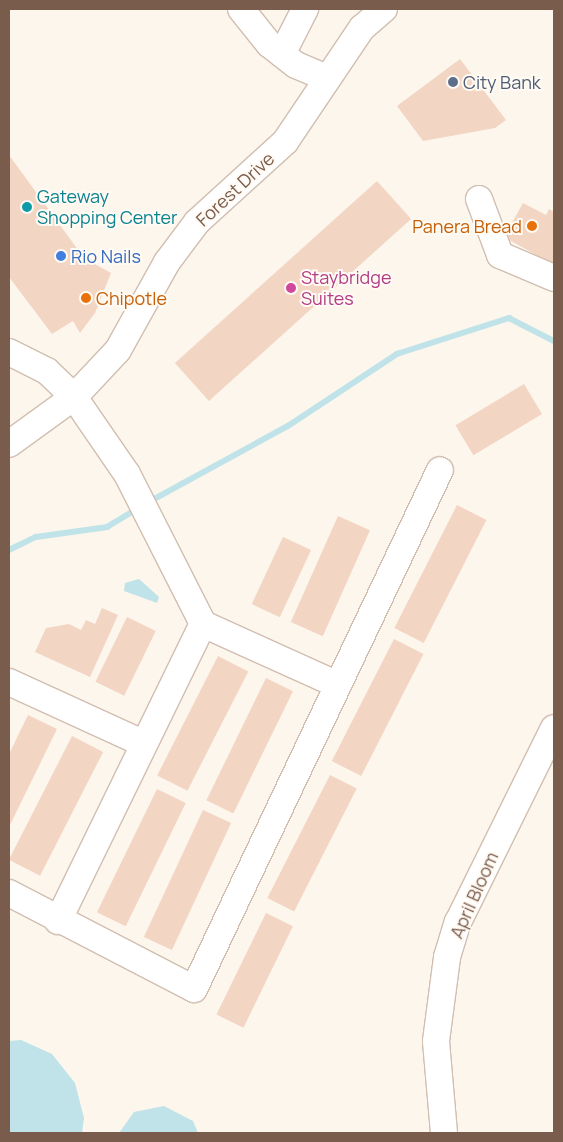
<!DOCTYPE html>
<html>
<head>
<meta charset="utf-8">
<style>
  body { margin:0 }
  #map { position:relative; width:563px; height:1142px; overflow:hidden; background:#fdf6ec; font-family:Manrope,sans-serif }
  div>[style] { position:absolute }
  .water>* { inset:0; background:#bfe3e8 }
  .stream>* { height:5.5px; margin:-2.75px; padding:0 2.75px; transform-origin:2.75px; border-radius:2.75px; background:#bfe3e8 }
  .building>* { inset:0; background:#f3d5c3; transform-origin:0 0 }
  .roads { filter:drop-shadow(1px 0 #d1beb0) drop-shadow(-1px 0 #d1beb0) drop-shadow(0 1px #d1beb0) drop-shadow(0 -1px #d1beb0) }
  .minor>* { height:26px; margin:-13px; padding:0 13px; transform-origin:13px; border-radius:13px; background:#fff }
  .dots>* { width:14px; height:14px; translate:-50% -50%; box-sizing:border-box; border:2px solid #fffaf3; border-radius:50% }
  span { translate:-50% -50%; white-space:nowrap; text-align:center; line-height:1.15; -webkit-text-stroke:4px #fffaf3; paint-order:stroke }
  .service-label { font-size:18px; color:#4e5e75 }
  .left { translate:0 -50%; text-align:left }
  .street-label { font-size:18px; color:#7a5c4d }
  .culture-label { font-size:18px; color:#0d838f }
  .food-label { font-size:18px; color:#c56008 }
  .right { translate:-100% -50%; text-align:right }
  .shop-label { font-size:18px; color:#366cbe }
  .hotel-label { font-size:18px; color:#b23c85 }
  .frame { position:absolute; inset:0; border:10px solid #7a5c4d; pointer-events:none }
</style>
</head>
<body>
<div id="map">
  <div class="water">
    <div style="clip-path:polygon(139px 579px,159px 597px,157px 603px,124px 591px,125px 583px)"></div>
    <div style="clip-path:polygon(21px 1040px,52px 1054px,75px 1083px,84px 1118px,82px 1133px,9px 1133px,9px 1041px)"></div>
    <div style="clip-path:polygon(164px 1106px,193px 1121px,198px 1133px,119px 1133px,134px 1112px)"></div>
  </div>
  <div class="stream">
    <div style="left:149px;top:502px;width:158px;rotate:-28.7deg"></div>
    <div style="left:288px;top:426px;width:131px;rotate:-33.4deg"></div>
    <div style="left:397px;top:354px;width:118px;rotate:-17.8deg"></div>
    <div style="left:509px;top:318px;width:51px;rotate:27.1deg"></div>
    <div style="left:9px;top:550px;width:30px;rotate:-26deg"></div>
    <div style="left:36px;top:537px;width:72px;rotate:-8deg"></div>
    <div style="left:107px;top:527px;width:35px;rotate:-31deg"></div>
  </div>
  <div class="building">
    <div style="clip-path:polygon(460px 59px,506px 120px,495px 128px,423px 141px,397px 106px)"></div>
    <div style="clip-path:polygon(9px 155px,84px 258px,111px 273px,95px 313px,80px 333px,73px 321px,52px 334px,9px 277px)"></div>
    <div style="left:377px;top:181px;width:51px;height:272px;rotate:48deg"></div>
    <div style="clip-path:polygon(523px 203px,546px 215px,549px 209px,554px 212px,554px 265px,504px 237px)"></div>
    <div style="left:524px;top:384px;width:35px;height:80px;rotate:59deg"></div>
    <div style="left:457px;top:505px;width:33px;height:138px;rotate:27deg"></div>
    <div style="left:338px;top:516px;width:35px;height:116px;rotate:24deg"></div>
    <div style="left:283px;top:537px;width:31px;height:74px;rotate:25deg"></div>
    <div style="clip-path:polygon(102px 608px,118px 615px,90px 677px,35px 652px,46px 628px,69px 624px,81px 630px,86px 620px,95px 624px)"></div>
    <div style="left:127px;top:617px;width:32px;height:72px;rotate:26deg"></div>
    <div style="left:394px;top:639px;width:33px;height:137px;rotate:27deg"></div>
    <div style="left:218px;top:656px;width:34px;height:134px;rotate:27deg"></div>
    <div style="left:266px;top:678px;width:30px;height:136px;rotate:26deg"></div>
    <div style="clip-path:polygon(28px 715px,57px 729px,9px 827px,9px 754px)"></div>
    <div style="left:72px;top:736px;width:35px;height:139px;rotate:27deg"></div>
    <div style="left:330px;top:775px;width:30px;height:138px;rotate:27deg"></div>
    <div style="left:157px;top:789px;width:32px;height:137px;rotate:26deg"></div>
    <div style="left:203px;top:810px;width:31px;height:140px;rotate:25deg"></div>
    <div style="left:266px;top:913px;width:30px;height:113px;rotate:26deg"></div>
  </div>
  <div class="roads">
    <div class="minor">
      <div style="left:241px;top:9px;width:45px;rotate:51.3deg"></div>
      <div style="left:269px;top:44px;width:34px;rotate:38deg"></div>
      <div style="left:296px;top:65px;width:34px;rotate:23deg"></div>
      <div style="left:282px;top:54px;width:51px;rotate:-62.9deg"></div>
      <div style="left:479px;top:199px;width:60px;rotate:69.4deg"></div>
      <div style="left:500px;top:255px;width:59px;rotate:23.1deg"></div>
      <div style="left:9px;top:352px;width:42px;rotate:26.6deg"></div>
      <div style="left:47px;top:371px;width:37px;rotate:44deg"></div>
      <div style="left:74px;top:397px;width:93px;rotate:55.5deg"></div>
      <div style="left:127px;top:474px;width:168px;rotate:63.1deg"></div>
      <div style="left:203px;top:624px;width:148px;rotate:24.3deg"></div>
      <div style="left:9px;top:444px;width:80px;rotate:-35.9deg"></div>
      <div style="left:74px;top:397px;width:64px;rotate:-46.9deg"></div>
      <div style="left:118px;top:350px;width:101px;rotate:-60.9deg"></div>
      <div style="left:167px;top:262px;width:50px;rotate:-53.1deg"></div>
      <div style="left:197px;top:222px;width:119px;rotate:-42.3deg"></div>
      <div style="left:285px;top:142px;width:138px;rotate:-56deg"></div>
      <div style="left:362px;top:28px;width:29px;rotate:-41deg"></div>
      <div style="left:9px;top:682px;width:146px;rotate:24.6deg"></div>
      <div style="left:9px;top:893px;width:208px;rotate:27.4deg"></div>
      <div style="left:194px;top:989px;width:574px;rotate:-64.64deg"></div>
      <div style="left:58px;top:921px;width:331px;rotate:-64deg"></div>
      <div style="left:444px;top:1133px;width:92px;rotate:-95deg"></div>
      <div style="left:436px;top:1041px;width:85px;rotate:-82.5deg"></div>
      <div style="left:447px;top:957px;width:37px;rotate:-73deg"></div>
      <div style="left:458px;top:922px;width:216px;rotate:-63.7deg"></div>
    </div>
  </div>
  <div class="dots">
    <div style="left:453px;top:82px;background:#5c6f8a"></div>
    <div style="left:27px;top:207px;background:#0f9aa8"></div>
    <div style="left:532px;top:226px;background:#e8710a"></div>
    <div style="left:61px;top:256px;background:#3f7fe0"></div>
    <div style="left:291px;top:288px;background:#d1479c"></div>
    <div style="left:86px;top:298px;background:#e8710a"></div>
  </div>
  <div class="service-label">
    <span class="left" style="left:463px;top:82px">City Bank</span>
  </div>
  <div class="street-label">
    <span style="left:235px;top:189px;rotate:-43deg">Forest Drive</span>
    <span style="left:474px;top:895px;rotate:-66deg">April Bloom</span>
  </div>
  <div class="culture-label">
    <span class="left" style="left:37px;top:207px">Gateway<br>Shopping Center</span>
  </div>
  <div class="food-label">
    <span class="right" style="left:522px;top:226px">Panera Bread</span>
    <span class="left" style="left:96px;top:298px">Chipotle</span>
  </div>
  <div class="shop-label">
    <span class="left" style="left:71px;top:256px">Rio Nails</span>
  </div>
  <div class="hotel-label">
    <span class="left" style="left:301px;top:288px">Staybridge<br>Suites</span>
  </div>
  <div class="frame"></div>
</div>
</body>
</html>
